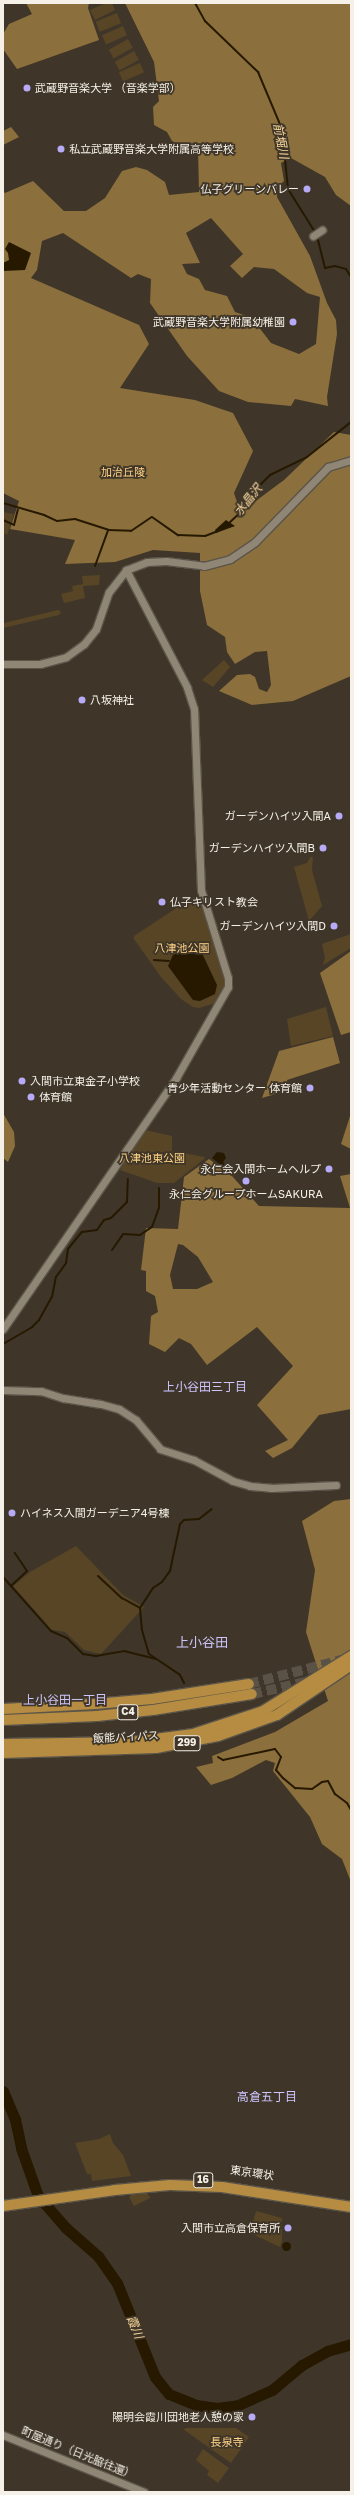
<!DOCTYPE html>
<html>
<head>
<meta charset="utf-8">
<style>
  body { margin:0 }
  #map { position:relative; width:354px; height:2495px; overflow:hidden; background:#3f3629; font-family:"Golos Text","Noto Sans JP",sans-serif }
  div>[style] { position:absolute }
  .green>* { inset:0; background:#574526; transform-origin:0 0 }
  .forest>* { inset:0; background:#8b6f3c }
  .water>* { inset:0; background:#261900 }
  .round { border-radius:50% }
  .stream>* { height:2px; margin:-1px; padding:0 1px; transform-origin:1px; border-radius:1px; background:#261900 }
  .river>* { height:11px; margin:-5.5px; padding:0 5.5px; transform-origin:5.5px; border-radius:5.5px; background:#261900 }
  .highway-tunnel>* { height:10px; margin-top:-5px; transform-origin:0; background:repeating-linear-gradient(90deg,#5a5246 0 10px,transparent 0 15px) }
  .roads { filter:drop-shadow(1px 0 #5b5549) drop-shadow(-1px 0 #5b5549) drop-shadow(0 1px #5b5549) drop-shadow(0 -1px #5b5549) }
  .minor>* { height:7px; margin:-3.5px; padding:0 3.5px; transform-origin:3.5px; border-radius:3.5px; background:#908676 }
  .highway>* { height:10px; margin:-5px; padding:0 5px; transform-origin:5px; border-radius:5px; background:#b58c41 }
  .dots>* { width:11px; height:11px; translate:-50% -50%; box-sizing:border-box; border:2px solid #3f3629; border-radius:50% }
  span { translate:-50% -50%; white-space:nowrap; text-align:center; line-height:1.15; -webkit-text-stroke:3.5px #3f3629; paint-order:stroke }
  .shield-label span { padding:1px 3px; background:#3f3629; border:1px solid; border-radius:3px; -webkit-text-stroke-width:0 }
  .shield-label { font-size:10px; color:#f6f1e8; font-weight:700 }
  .poi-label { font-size:11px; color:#f6f1e8 }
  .left { translate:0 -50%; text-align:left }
  .right { translate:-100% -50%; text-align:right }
  .park-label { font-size:11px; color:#fed386 }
  .street-label { font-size:11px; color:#f6f1e8 }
  .water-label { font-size:12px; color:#fedb9f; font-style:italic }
  .neighbourhood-label { font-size:12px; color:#ccc5fe }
  .quarter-label { font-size:13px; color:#ccc5fe }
  .frame { position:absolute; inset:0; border:4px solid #f6f1e8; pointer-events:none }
</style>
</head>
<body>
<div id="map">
  <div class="green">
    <div style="clip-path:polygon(106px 3px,112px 3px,115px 10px,95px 20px,90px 10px)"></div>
    <div style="left:117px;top:13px;width:11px;height:23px;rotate:68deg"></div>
    <div style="left:123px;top:26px;width:10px;height:23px;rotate:66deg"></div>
    <div style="left:128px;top:39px;width:10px;height:22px;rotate:61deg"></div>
    <div style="left:134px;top:51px;width:10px;height:22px;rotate:61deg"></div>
    <div style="left:140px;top:63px;width:10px;height:23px;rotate:66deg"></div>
    <div style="clip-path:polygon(3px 512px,14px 514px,7px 535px,3px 532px)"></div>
    <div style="clip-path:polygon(100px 575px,99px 585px,83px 586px,85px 598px,64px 603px,61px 594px,73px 591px,72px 586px,83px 584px,82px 576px)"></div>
    <div style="clip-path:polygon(58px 610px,61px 612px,59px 615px,3px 628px,4px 623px)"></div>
    <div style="clip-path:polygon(224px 660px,230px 667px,213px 687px,202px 680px)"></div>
    <div style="clip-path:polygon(310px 857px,313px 857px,312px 870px,322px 906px,309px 921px,294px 867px,307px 863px)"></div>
    <div style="clip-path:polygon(193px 897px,201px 899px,224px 978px,224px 986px,216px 1003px,199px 1008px,193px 1007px,181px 999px,161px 977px,134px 939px,134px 936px)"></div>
    <div style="clip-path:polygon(351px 934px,351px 948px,323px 965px,325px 958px,322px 944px)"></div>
    <div style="clip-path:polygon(326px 1007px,333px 1036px,291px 1046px,287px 1019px)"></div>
    <div style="clip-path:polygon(145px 1130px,172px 1136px,172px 1151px,205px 1157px,204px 1159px,174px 1183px,157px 1183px,120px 1170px)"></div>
    <div style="clip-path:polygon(76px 1546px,123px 1595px,144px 1607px,101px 1654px,84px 1650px,65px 1632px,52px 1630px,13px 1586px,30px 1572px)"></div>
    <div style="clip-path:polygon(110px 2134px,113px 2143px,123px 2155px,131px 2176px,92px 2181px,91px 2174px,87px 2174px,75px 2143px,99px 2139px)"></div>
    <div style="clip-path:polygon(147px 2192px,150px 2198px,134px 2206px,129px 2197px,132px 2194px)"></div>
    <div style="clip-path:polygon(256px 2211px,282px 2218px,282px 2241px,280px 2247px,250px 2233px)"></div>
    <div style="clip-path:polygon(185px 2428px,236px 2428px,249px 2437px,231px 2463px,184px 2430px)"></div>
    <div style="clip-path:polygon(203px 2449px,229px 2468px,218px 2483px,207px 2475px,209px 2471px,196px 2460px)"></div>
  </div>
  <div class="forest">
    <div style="clip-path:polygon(26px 3px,89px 3px,88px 8px,99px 40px,17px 69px,3px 49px,3px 34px,9px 24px,32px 14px)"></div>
    <div style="clip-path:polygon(evenodd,125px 3px,351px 3px,351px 206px,336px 195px,325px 177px,291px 158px,281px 163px,284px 181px,277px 187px,277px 197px,310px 256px,327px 303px,336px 320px,337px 334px,327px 397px,328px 406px,295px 399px,291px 406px,248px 402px,219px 391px,187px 356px,150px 303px,151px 279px,138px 274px,131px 278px,63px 233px,42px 241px,37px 270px,31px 278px,139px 325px,149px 344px,120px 388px,195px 400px,233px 413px,253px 451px,234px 493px,237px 502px,249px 506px,284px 480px,334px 432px,351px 435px,351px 676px,293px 701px,252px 705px,219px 691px,237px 675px,250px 674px,255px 677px,259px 689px,267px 692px,271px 685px,267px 651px,255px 652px,235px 664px,227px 652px,225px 637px,207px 625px,200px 591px,200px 553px,153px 550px,115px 562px,65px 564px,75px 540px,10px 529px,19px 501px,3px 493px,3px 191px,5px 193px,33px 181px,64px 211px,86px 211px,105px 198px,122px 171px,136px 167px,147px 170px,165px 182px,169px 195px,199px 192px,198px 150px,186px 149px,172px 141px,167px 132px,154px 125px,153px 107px,159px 101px,154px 62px,125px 3px,211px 218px,243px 254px,230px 266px,242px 278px,254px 267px,274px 269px,307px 293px,320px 297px,316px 344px,299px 354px,271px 343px,252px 318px,235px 312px,227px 296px,205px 290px,199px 279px,187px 274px,182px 264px,200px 263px,186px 233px,211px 218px)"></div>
    <div style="clip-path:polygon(11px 127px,19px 137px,3px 145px,3px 131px)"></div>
    <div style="clip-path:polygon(351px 951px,351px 1032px,341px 1035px,320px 973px)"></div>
    <div style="clip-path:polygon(333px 1037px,340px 1063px,287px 1080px,289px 1090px,262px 1098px,279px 1051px)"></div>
    <div style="clip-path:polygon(3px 1113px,14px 1132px,15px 1146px,8px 1162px,3px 1158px)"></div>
    <div style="clip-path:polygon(351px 1113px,351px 1149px,341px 1144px)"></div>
    <div style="clip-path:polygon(evenodd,209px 1159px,232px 1176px,259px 1206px,350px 1208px,340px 1176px,351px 1174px,351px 1409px,319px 1415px,292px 1448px,273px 1458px,265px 1451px,288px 1440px,257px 1405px,293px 1366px,257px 1327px,207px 1365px,191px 1344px,179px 1338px,165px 1352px,149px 1344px,151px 1316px,158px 1312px,155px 1296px,146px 1291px,146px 1271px,141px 1270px,146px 1228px,178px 1229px,184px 1177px,209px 1159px,178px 1244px,183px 1245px,198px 1257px,213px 1282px,197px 1289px,173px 1289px,170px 1275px,178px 1244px)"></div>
    <div style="clip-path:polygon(351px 1499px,351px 1882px,342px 1859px,322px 1844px,310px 1817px,273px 1771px,275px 1763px,266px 1760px,232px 1778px,211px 1785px,196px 1767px,213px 1763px,212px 1756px,275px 1732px,328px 1701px,306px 1632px,315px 1570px,302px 1521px,334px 1501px)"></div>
  </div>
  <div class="water">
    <div style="clip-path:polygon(9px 242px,31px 253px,25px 270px,3px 271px,3px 263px,9px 260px,8px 253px,5px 249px)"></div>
    <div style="clip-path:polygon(226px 520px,235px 526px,216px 533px,215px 530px)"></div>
    <div style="clip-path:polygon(191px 947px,196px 946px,200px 949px,217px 985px,215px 994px,200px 1001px,193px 1000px,168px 966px,173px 955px)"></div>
    <div style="clip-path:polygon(217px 1152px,224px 1153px,226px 1158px,223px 1162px,226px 1166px,226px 1169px,212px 1158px)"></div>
    <div class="round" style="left:281.5px;top:2241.5px;width:9px;height:9px"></div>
  </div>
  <div class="stream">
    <div style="left:195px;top:3px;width:21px;rotate:61deg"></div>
    <div style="left:205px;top:21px;width:74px;rotate:43.9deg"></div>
    <div style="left:258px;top:72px;width:62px;rotate:67.2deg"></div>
    <div style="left:282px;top:129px;width:60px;rotate:84.3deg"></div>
    <div style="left:288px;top:189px;width:51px;rotate:57.9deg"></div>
    <div style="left:317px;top:236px;width:33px;rotate:76deg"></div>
    <div style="left:325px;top:268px;width:10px;rotate:-11deg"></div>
    <div style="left:335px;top:266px;width:11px;rotate:15deg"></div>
    <div style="left:346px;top:269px;width:9px;rotate:58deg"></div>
    <div style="left:3px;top:503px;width:43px;rotate:16.3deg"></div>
    <div style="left:44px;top:515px;width:14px;rotate:25deg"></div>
    <div style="left:57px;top:521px;width:18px;rotate:-6deg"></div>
    <div style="left:75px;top:519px;width:35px;rotate:18deg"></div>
    <div style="left:108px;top:530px;width:23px;rotate:2deg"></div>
    <div style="left:131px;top:531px;width:25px;rotate:-34deg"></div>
    <div style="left:152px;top:517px;width:32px;rotate:35deg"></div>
    <div style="left:178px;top:535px;width:27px;rotate:2deg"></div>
    <div style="left:205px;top:536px;width:14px;rotate:-21deg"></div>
    <div style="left:3px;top:520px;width:12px;rotate:24deg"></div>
    <div style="left:14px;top:525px;width:16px;rotate:-76deg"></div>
    <div style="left:228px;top:524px;width:23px;rotate:-43deg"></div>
    <div style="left:245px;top:508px;width:25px;rotate:-58deg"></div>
    <div style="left:258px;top:487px;width:17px;rotate:-45deg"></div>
    <div style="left:270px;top:475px;width:41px;rotate:-25.9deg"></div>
    <div style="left:307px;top:457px;width:56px;rotate:-38.5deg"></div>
    <div style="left:95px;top:566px;width:38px;rotate:-70deg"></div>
    <div style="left:154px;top:960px;width:15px;rotate:4deg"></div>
    <div style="left:112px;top:1250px;width:19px;rotate:-55deg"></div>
    <div style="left:123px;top:1234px;width:17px;rotate:3deg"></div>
    <div style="left:140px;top:1235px;width:14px;rotate:-34deg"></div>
    <div style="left:152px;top:1227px;width:20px;rotate:-70deg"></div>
    <div style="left:159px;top:1208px;width:20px;rotate:-90deg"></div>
    <div style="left:3px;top:1344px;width:34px;rotate:-30deg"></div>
    <div style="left:32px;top:1327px;width:10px;rotate:-45deg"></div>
    <div style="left:39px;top:1320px;width:26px;rotate:-61deg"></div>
    <div style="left:52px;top:1297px;width:20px;rotate:-79deg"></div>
    <div style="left:56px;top:1277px;width:17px;rotate:-54deg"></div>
    <div style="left:66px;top:1263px;width:14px;rotate:-82deg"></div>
    <div style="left:68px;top:1249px;width:22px;rotate:-51deg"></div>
    <div style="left:82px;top:1232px;width:15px;rotate:-8deg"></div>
    <div style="left:97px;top:1230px;width:12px;rotate:-55deg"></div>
    <div style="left:104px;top:1220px;width:7px;rotate:-16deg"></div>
    <div style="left:111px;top:1218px;width:23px;rotate:-45deg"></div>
    <div style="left:127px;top:1202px;width:23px;rotate:-88deg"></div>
    <div style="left:98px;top:1576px;width:33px;rotate:43deg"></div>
    <div style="left:122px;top:1598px;width:21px;rotate:29deg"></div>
    <div style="left:140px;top:1608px;width:22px;rotate:85deg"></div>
    <div style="left:142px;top:1630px;width:25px;rotate:74deg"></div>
    <div style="left:149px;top:1654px;width:37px;rotate:34deg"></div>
    <div style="left:180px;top:1675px;width:9px;rotate:63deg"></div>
    <div style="left:3px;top:1577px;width:72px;rotate:48.4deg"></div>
    <div style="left:51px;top:1631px;width:17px;rotate:24deg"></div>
    <div style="left:67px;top:1638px;width:23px;rotate:45deg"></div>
    <div style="left:83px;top:1654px;width:13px;rotate:9deg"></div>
    <div style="left:96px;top:1656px;width:28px;rotate:-10deg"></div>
    <div style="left:124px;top:1651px;width:33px;rotate:14deg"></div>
    <div style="left:11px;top:1586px;width:22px;rotate:-43deg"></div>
    <div style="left:27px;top:1571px;width:22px;rotate:-124deg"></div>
    <div style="left:140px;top:1608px;width:24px;rotate:-57deg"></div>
    <div style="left:153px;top:1588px;width:11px;rotate:-34deg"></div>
    <div style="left:162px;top:1582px;width:14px;rotate:-54deg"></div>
    <div style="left:170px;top:1571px;width:48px;rotate:-78deg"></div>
    <div style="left:180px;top:1524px;width:6px;rotate:-45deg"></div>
    <div style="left:184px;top:1520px;width:15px;rotate:-4deg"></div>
    <div style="left:199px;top:1519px;width:16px;rotate:-38deg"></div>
    <div style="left:218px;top:1757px;width:6px;rotate:31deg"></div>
    <div style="left:223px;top:1760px;width:53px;rotate:-11.9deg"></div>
    <div style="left:275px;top:1749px;width:10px;rotate:53deg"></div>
    <div style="left:281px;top:1757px;width:14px;rotate:111deg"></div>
    <div style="left:276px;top:1770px;width:11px;rotate:49deg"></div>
    <div style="left:283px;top:1778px;width:16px;rotate:40deg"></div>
    <div style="left:295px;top:1788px;width:17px;rotate:3deg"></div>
    <div style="left:312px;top:1789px;width:12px;rotate:-35deg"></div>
    <div style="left:322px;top:1782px;width:6px;rotate:-9deg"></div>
    <div style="left:328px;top:1781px;width:15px;rotate:62deg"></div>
    <div style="left:335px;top:1794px;width:15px;rotate:37deg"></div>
    <div style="left:347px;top:1803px;width:8px;rotate:60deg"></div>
  </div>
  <div class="river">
    <div style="left:3px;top:2091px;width:30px;rotate:67deg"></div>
    <div style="left:15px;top:2119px;width:30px;rotate:78deg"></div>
    <div style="left:21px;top:2148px;width:51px;rotate:70.5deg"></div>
    <div style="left:38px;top:2196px;width:43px;rotate:48.8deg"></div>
    <div style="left:66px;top:2228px;width:43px;rotate:41.2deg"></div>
    <div style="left:98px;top:2256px;width:33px;rotate:55deg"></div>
    <div style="left:117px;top:2283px;width:101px;rotate:68deg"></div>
    <div style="left:155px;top:2377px;width:22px;rotate:51deg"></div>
    <div style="left:169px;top:2394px;width:29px;rotate:22deg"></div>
    <div style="left:196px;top:2405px;width:21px;rotate:8deg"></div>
    <div style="left:217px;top:2408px;width:21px;rotate:-8deg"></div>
    <div style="left:238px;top:2405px;width:37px;rotate:-24deg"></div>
    <div style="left:272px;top:2390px;width:39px;rotate:-40deg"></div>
    <div style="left:302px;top:2365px;width:29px;rotate:-29deg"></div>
    <div style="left:327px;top:2351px;width:25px;rotate:-16deg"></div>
  </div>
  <div class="highway-tunnel">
    <div style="left:249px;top:1684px;width:96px;rotate:-14.5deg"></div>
    <div style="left:252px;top:1694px;width:59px;rotate:-12.6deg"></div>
  </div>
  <div class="roads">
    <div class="minor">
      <div style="left:313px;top:236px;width:11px;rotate:-34deg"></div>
      <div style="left:3px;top:664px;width:37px"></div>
      <div style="left:40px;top:664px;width:27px;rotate:-15deg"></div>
      <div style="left:66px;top:657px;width:22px;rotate:-36deg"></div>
      <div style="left:84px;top:644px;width:19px;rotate:-51deg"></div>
      <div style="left:96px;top:629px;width:39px;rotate:-71deg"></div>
      <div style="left:109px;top:592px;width:28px;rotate:-52deg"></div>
      <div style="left:126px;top:570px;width:22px;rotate:-21deg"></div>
      <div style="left:147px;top:562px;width:19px;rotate:-3deg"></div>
      <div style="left:166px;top:561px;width:38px;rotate:7deg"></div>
      <div style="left:204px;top:566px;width:27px;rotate:-15deg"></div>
      <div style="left:230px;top:559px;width:30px;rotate:-34deg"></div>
      <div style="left:255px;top:542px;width:105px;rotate:-45.8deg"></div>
      <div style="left:328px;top:467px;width:24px;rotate:-17deg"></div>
      <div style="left:3px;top:1329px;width:305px;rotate:-55.4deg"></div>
      <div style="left:176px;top:1078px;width:105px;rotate:-60.3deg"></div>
      <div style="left:228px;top:987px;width:9px;rotate:-90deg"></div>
      <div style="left:228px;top:978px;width:92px;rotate:-107.1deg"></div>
      <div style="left:201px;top:890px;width:181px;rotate:-92.2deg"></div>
      <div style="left:194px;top:709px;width:23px;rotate:-108deg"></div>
      <div style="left:187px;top:687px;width:132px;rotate:-117.5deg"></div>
      <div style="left:3px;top:1390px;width:38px;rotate:2deg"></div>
      <div style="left:41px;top:1391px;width:23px;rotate:18deg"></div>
      <div style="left:63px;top:1398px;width:38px;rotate:9deg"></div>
      <div style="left:101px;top:1404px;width:19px;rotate:16deg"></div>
      <div style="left:119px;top:1409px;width:20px;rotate:33deg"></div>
      <div style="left:136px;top:1420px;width:38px;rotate:50deg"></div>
      <div style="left:160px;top:1449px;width:36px;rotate:18deg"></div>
      <div style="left:194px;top:1460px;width:44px;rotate:28.3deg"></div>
      <div style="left:233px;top:1481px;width:18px;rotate:16deg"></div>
      <div style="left:250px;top:1486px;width:21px;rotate:5deg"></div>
      <div style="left:271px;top:1488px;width:65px;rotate:-2.6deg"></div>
      <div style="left:3px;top:2435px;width:152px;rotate:22deg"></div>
    </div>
    <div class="highway">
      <div style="left:3px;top:1709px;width:92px;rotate:-3.1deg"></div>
      <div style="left:95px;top:1704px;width:57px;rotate:-5deg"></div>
      <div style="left:152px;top:1699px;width:98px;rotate:-8.8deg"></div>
      <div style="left:3px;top:1720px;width:94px;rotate:-2.4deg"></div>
      <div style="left:97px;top:1716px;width:56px;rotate:-6.1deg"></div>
      <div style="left:153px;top:1710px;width:100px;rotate:-9.2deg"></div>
      <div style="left:3px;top:1744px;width:129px;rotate:-0.9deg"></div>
      <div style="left:132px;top:1742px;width:62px;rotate:-7.5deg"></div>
      <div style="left:193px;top:1734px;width:74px;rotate:-18.2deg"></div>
      <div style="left:263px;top:1711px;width:104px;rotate:-32deg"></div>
      <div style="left:3px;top:1753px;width:153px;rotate:-1.9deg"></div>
      <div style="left:156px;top:1748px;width:63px;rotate:-11deg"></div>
      <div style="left:218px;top:1736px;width:63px;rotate:-19.6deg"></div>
      <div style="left:277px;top:1715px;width:89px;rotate:-34deg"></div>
      <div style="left:3px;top:2206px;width:113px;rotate:-8.1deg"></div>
      <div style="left:115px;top:2190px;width:55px;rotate:-5.2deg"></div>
      <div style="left:170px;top:2185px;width:52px;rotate:2.2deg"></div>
      <div style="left:222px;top:2187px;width:131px;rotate:8.8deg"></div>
    </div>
  </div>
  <div class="dots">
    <div style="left:27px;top:88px;background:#b7abf8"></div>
    <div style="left:61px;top:149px;background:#b7abf8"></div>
    <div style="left:307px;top:189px;background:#b7abf8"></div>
    <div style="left:293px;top:322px;background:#b7abf8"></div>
    <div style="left:82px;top:700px;background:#b7abf8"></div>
    <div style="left:339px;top:816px;background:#b7abf8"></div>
    <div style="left:323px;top:848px;background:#b7abf8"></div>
    <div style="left:162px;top:902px;background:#b7abf8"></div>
    <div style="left:334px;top:926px;background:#b7abf8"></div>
    <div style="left:22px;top:1081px;background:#b7abf8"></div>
    <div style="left:310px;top:1088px;background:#b7abf8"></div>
    <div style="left:31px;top:1097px;background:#b7abf8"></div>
    <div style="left:329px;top:1169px;background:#b7abf8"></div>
    <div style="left:246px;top:1181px;background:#b7abf8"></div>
    <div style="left:12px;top:1513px;background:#b7abf8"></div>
    <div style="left:288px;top:2228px;background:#b7abf8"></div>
    <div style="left:252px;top:2417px;background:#b7abf8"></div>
  </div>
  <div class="shield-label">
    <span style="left:128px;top:1712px">C4</span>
    <span style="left:187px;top:1743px">299</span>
    <span style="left:203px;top:2180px">16</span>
  </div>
  <div class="poi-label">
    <span class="left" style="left:35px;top:88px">武蔵野音楽大学 （音楽学部）</span>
    <span class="left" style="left:69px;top:149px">私立武蔵野音楽大学附属高等学校</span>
    <span class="right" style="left:299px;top:189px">仏子グリーンバレー</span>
    <span class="right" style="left:285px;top:322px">武蔵野音楽大学附属幼稚園</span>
    <span class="left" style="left:90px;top:700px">八坂神社</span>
    <span class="right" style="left:331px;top:816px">ガーデンハイツ入間A</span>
    <span class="right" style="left:315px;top:848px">ガーデンハイツ入間B</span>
    <span class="left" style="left:170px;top:902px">仏子キリスト教会</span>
    <span class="right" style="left:326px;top:926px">ガーデンハイツ入間D</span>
    <span class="left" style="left:30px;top:1081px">入間市立東金子小学校</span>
    <span class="right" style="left:302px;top:1088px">青少年活動センター 体育館</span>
    <span class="left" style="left:39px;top:1097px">体育館</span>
    <span class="right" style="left:321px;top:1169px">永仁会入間ホームヘルプ</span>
    <span style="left:246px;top:1194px">永仁会グループホームSAKURA</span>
    <span class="left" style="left:20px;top:1513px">ハイネス入間ガーデニア4号棟</span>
    <span class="right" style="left:280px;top:2228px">入間市立高倉保育所</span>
    <span class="right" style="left:244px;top:2417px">陽明会霞川団地老人憩の家</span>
  </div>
  <div class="park-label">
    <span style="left:123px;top:472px">加治丘陵</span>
    <span style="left:182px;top:948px">八津池公園</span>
    <span style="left:152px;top:1158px">八津池東公園</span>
    <span style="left:227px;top:2442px">長泉寺</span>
  </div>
  <div class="street-label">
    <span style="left:126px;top:1737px;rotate:-3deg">飯能バイパス</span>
    <span style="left:252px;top:2173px;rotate:8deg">東京環状</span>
    <span style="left:78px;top:2453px;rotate:22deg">町屋通り（日光脇往還）</span>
  </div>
  <div class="water-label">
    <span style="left:281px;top:141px;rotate:79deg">前堀川</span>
    <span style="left:248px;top:500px;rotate:-51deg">水晶沢</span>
    <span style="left:135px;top:2327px;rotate:68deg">霞川</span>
  </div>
  <div class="neighbourhood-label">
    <span style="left:205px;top:1387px">上小谷田三丁目</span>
    <span style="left:65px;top:1700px">上小谷田一丁目</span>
    <span style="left:267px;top:2097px">高倉五丁目</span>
  </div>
  <div class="quarter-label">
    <span style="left:202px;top:1642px">上小谷田</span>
  </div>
  <div class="frame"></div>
</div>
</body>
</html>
